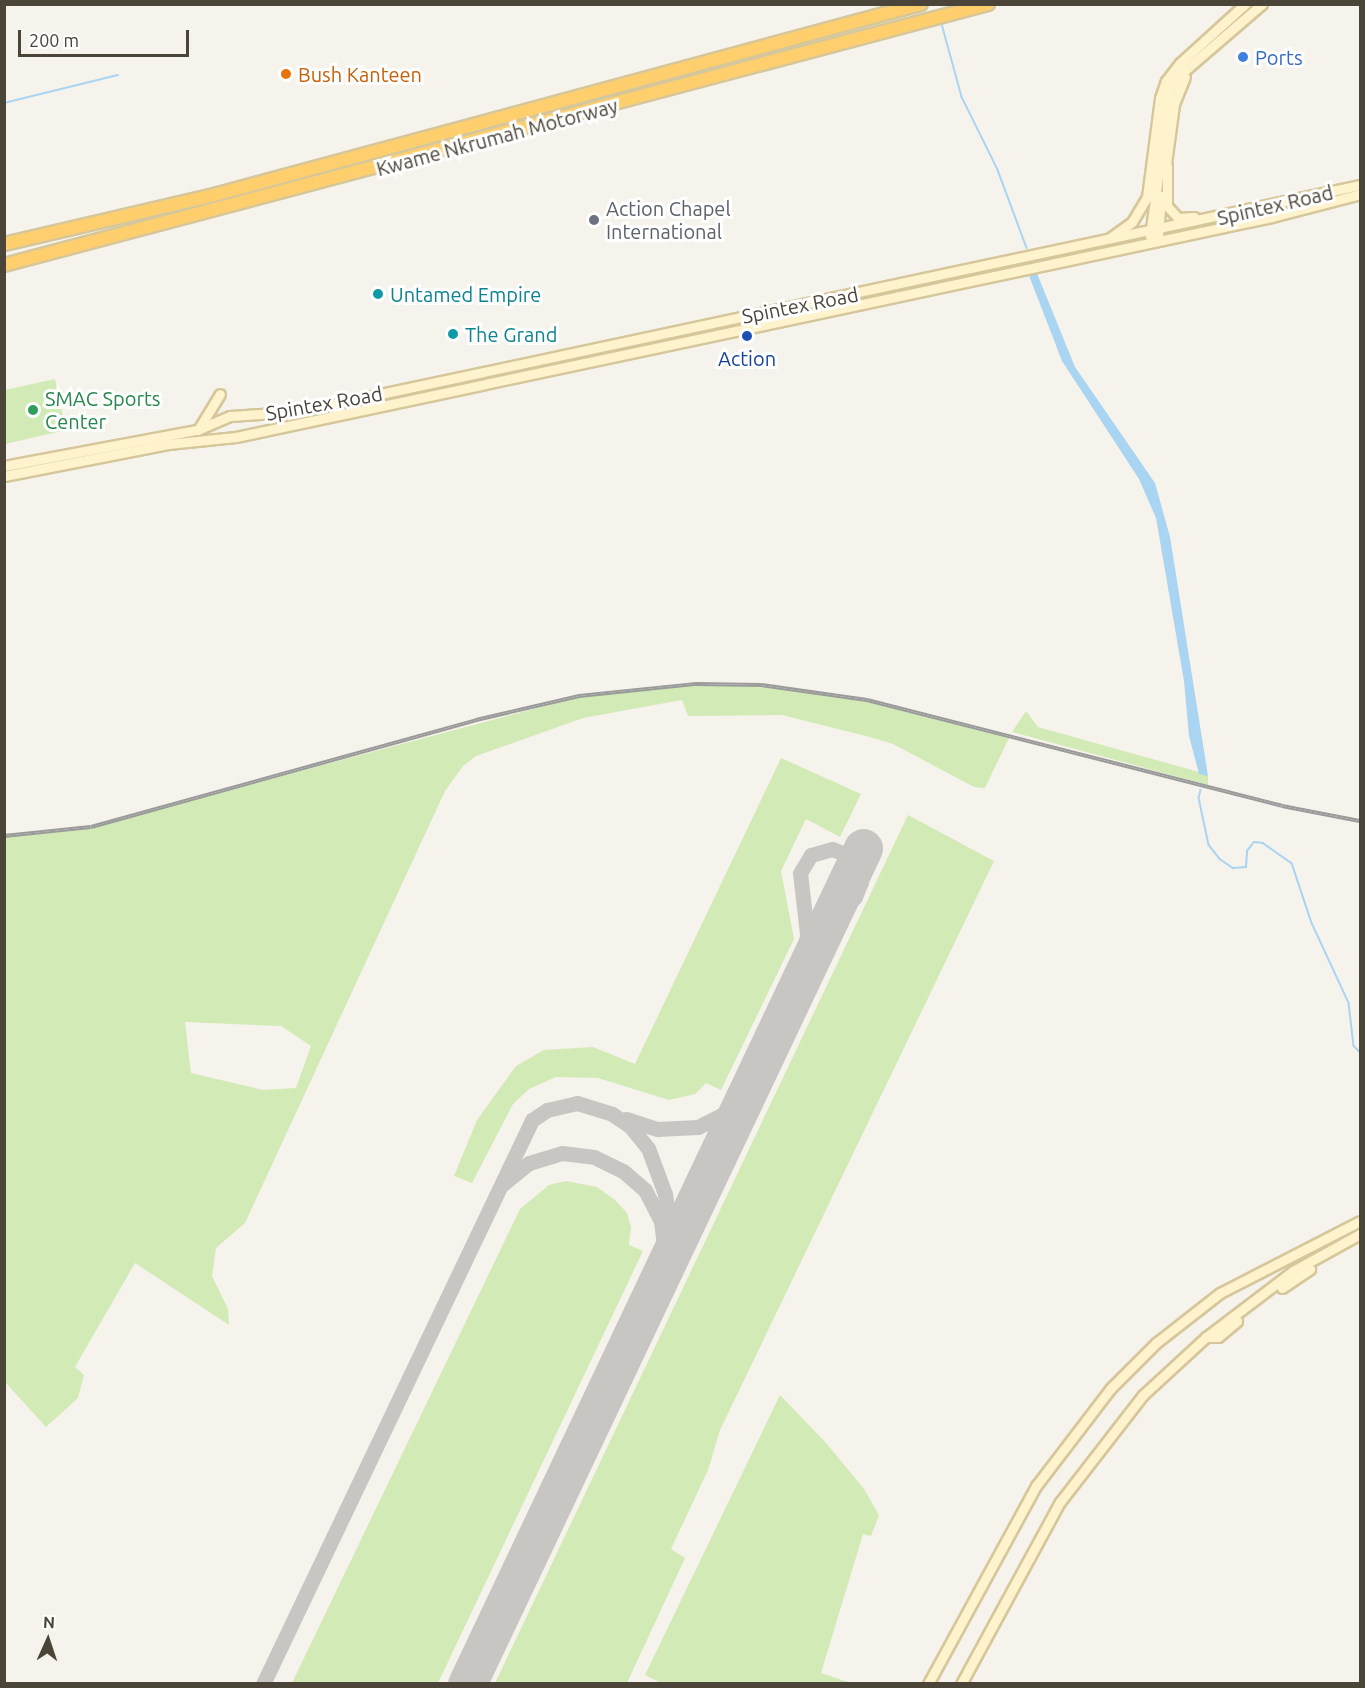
<!DOCTYPE html>
<html>
<head>
<meta charset="utf-8">
<style>
  body { margin:0 }
  #map { position:relative; width:1365px; height:1688px; overflow:hidden; background:#f6f3ec; font-family:Ubuntu,sans-serif }
  div>[style] { position:absolute }
  .green>* { inset:0; background:#d2eab5 }
  .water>* { inset:0; background:#a9d4f2 }
  .stream>* { height:1.5px; margin:-0.75px; padding:0 0.75px; transform-origin:0.75px; border-radius:0.75px; background:#a9d4f2 }
  .taxiway>* { height:15px; margin:-7.5px; padding:0 7.5px; transform-origin:7.5px; border-radius:7.5px; background:#c8c6c3 }
  .runway>* { height:39px; margin:-19.5px; padding:0 19.5px; transform-origin:19.5px; border-radius:19.5px; background:#c8c6c3 }
  .roads { filter:drop-shadow(2px 0 #d6c79b) drop-shadow(-2px 0 #d6c79b) drop-shadow(0 2px #d6c79b) drop-shadow(0 -2px #d6c79b) }
  .secondary>* { height:9px; margin:-4.5px; padding:0 4.5px; transform-origin:4.5px; border-radius:4.5px; background:#fff3cd }
  .motorway>* { height:12px; margin:-6px; padding:0 6px; transform-origin:6px; border-radius:6px; background:#ffcf6e }
  .rail>* { height:4px; margin-top:-2px; transform-origin:0; background:repeating-linear-gradient(90deg,#fff 0 4.5px,#9a9a9a 0 9px); box-sizing:border-box; border-block:2px solid #9a9a9a }
  .dots>* { width:16px; height:16px; translate:-50% -50%; box-sizing:border-box; border:3px solid #fff; border-radius:50% }
  span { translate:-50% -50%; white-space:nowrap; text-align:center; line-height:1.15; -webkit-text-stroke:6px #fff; paint-order:stroke }
  .shop-label { font-size:20px; color:#366cbe }
  .left { translate:0 -50%; text-align:left }
  .food-label { font-size:20px; color:#c56008 }
  .street-label { font-size:20px; color:#4b4439 }
  .worship-label { font-size:20px; color:#5b616d }
  .culture-label { font-size:20px; color:#0d838f }
  .transit-label { font-size:20px; color:#164399 }
  .leisure-label { font-size:20px; color:#27864d }
  .frame { position:absolute; inset:0; border:6px solid #4b4439; pointer-events:none }
  .north { position:absolute; left:18px; top:1610px; width:60px; height:60px; -webkit-text-stroke:4px #fff; paint-order:stroke; rotate:3deg; font-size:16px; font-weight:700; line-height:24px; text-align:center; color:#4b4439 }
  .north::after { content:''; display:block; margin:auto; width:21px; height:27px; background:#4b4439; clip-path:polygon(50% 0,100% 100%,50% 72%,0 100%) }
  .scale { position:absolute; left:18px; top:30px; width:171px; height:27px; box-sizing:border-box; border:3px solid #4b4439; border-top:0; padding-left:8px; font-size:18px; line-height:21px; white-space:nowrap; color:#4b4439; -webkit-text-stroke:4px #fff; paint-order:stroke }
</style>
</head>
<body>
<div id="map">
  <div class="green">
    <div style="clip-path:polygon(55px 379px,66px 430px,5px 444px,5px 390px)"></div>
    <div style="clip-path:polygon(evenodd,694px 684px,797px 689px,861px 700px,1009px 738px,985px 788px,974px 787px,893px 744px,870px 737px,782px 715px,688px 716px,682px 700px,583px 718px,476px 756px,463px 766px,445px 791px,245px 1223px,216px 1248px,212px 1276px,228px 1309px,229px 1325px,135px 1263px,75px 1367px,84px 1375px,78px 1398px,46px 1427px,5px 1382px,5px 835px,73px 830px,120px 819px,586px 695px,694px 684px,185px 1022px,281px 1026px,311px 1046px,296px 1088px,263px 1090px,191px 1073px,185px 1022px)"></div>
    <div style="clip-path:polygon(1026px 711px,1038px 727px,1199px 772px,1208px 776px,1208px 785px,1012px 732px)"></div>
    <div style="clip-path:polygon(781px 758px,861px 794px,840px 837px,806px 819px,781px 871px,794px 939px,721px 1090px,706px 1083px,695px 1094px,669px 1100px,598px 1078px,556px 1077px,529px 1089px,513px 1104px,472px 1183px,454px 1176px,477px 1120px,516px 1066px,544px 1050px,593px 1047px,635px 1064px)"></div>
    <div style="clip-path:polygon(908px 815px,994px 861px,720px 1430px,708px 1470px,671px 1549px,685px 1558px,627px 1683px,495px 1683px)"></div>
    <div style="clip-path:polygon(566px 1181px,597px 1187px,615px 1200px,627px 1213px,631px 1227px,629px 1245px,643px 1251px,438px 1683px,292px 1683px,520px 1209px,549px 1185px)"></div>
    <div style="clip-path:polygon(780px 1395px,827px 1444px,864px 1489px,879px 1515px,871px 1536px,863px 1534px,821px 1673px,851px 1683px,661px 1683px,645px 1675px)"></div>
  </div>
  <div class="water">
    <div style="clip-path:polygon(1036px 271px,1075px 367px,1155px 483px,1170px 537px,1208px 776px,1199px 774px,1189px 736px,1184px 681px,1156px 518px,1139px 479px,1062px 361px,1028px 273px)"></div>
  </div>
  <div class="stream">
    <div style="left:942px;top:24px;width:76px;rotate:74.7deg"></div>
    <div style="left:962px;top:97px;width:81px;rotate:63.7deg"></div>
    <div style="left:998px;top:170px;width:83px;rotate:69.6deg"></div>
    <div style="left:4px;top:103px;width:117px;rotate:-13.8deg"></div>
    <div style="left:1201px;top:790px;width:8px;rotate:104deg"></div>
    <div style="left:1199px;top:798px;width:48px;rotate:78deg"></div>
    <div style="left:1209px;top:845px;width:18px;rotate:52deg"></div>
    <div style="left:1220px;top:859px;width:16px;rotate:35deg"></div>
    <div style="left:1233px;top:868px;width:13px;rotate:-4deg"></div>
    <div style="left:1246px;top:867px;width:16px;rotate:-86deg"></div>
    <div style="left:1247px;top:851px;width:11px;rotate:-52deg"></div>
    <div style="left:1254px;top:842px;width:9px;rotate:6deg"></div>
    <div style="left:1263px;top:843px;width:35px;rotate:35deg"></div>
    <div style="left:1292px;top:863px;width:63px;rotate:71.6deg"></div>
    <div style="left:1312px;top:923px;width:88px;rotate:65.2deg"></div>
    <div style="left:1349px;top:1003px;width:43px;rotate:83.4deg"></div>
    <div style="left:1354px;top:1046px;width:8px;rotate:45deg"></div>
  </div>
  <div class="taxiway">
    <div style="left:802px;top:978px;width:44px;rotate:-83.5deg"></div>
    <div style="left:807px;top:934px;width:61px;rotate:-96.5deg"></div>
    <div style="left:800px;top:873px;width:21px;rotate:-59deg"></div>
    <div style="left:811px;top:855px;width:22px;rotate:-16deg"></div>
    <div style="left:832px;top:849px;width:25px;rotate:21deg"></div>
    <div style="left:855px;top:858px;width:25px;rotate:76deg"></div>
    <div style="left:861px;top:882px;width:16px;rotate:112deg"></div>
    <div style="left:855px;top:897px;width:43px;rotate:134.1deg"></div>
    <div style="left:626px;top:1119px;width:33px;rotate:18deg"></div>
    <div style="left:657px;top:1129px;width:41px;rotate:-2.8deg"></div>
    <div style="left:698px;top:1127px;width:33px;rotate:-27deg"></div>
    <div style="left:727px;top:1112px;width:38px;rotate:-49deg"></div>
    <div style="left:503px;top:1184px;width:33px;rotate:-39deg"></div>
    <div style="left:529px;top:1163px;width:34px;rotate:-17deg"></div>
    <div style="left:562px;top:1153px;width:32px;rotate:7deg"></div>
    <div style="left:594px;top:1157px;width:32px;rotate:26deg"></div>
    <div style="left:623px;top:1171px;width:29px;rotate:41deg"></div>
    <div style="left:645px;top:1190px;width:35px;rotate:63deg"></div>
    <div style="left:661px;top:1221px;width:26px;rotate:83deg"></div>
    <div style="left:664px;top:1247px;width:38px;rotate:101deg"></div>
    <div style="left:263px;top:1684px;width:625px;rotate:-64.5deg"></div>
    <div style="left:532px;top:1120px;width:18px;rotate:-34deg"></div>
    <div style="left:547px;top:1110px;width:31px;rotate:-13deg"></div>
    <div style="left:577px;top:1103px;width:37px;rotate:17deg"></div>
    <div style="left:612px;top:1114px;width:22px;rotate:34deg"></div>
    <div style="left:630px;top:1126px;width:28px;rotate:51deg"></div>
    <div style="left:648px;top:1148px;width:49px;rotate:69.7deg"></div>
    <div style="left:665px;top:1194px;width:30px;rotate:82deg"></div>
    <div style="left:669px;top:1224px;width:37px;rotate:99deg"></div>
  </div>
  <div class="runway">
    <div style="left:467px;top:1684px;width:925px;rotate:-64.65deg"></div>
  </div>
  <div class="roads">
    <div class="secondary">
      <div style="left:1167px;top:166px;width:40px;rotate:90deg"></div>
      <div style="left:1167px;top:206px;width:16px;rotate:47deg"></div>
      <div style="left:1178px;top:218px;width:16px;rotate:-4deg"></div>
      <div style="left:1165px;top:171px;width:68px;rotate:-82.3deg"></div>
      <div style="left:1174px;top:104px;width:29px;rotate:-68deg"></div>
      <div style="left:1150px;top:236px;width:148px;rotate:-82.3deg"></div>
      <div style="left:1170px;top:89px;width:23px;rotate:-52deg"></div>
      <div style="left:1184px;top:71px;width:103px;rotate:-40.7deg"></div>
      <div style="left:1158px;top:236px;width:40px;rotate:-85.7deg"></div>
      <div style="left:1110px;top:238px;width:27px;rotate:-36deg"></div>
      <div style="left:1132px;top:222px;width:29px;rotate:-59deg"></div>
      <div style="left:1147px;top:197px;width:100px;rotate:-82.5deg"></div>
      <div style="left:1160px;top:98px;width:18px;rotate:-71deg"></div>
      <div style="left:1166px;top:81px;width:23px;rotate:-52deg"></div>
      <div style="left:1180px;top:63px;width:88px;rotate:-42.2deg"></div>
      <div style="left:198px;top:430px;width:42px;rotate:-58.6deg"></div>
      <div style="left:4px;top:466px;width:196px;rotate:-10.6deg"></div>
      <div style="left:197px;top:430px;width:36px;rotate:-23deg"></div>
      <div style="left:230px;top:416px;width:60px;rotate:-3.8deg"></div>
      <div style="left:290px;top:412px;width:63px;rotate:-11deg"></div>
      <div style="left:352px;top:400px;width:1031px;rotate:-12.04deg"></div>
      <div style="left:4px;top:476px;width:167px;rotate:-11deg"></div>
      <div style="left:168px;top:444px;width:68px;rotate:-5.9deg"></div>
      <div style="left:236px;top:437px;width:1059px;rotate:-11.99deg"></div>
      <div style="left:1272px;top:217px;width:91px;rotate:-14.6deg"></div>
      <div style="left:1282px;top:1288px;width:34px;rotate:-34deg"></div>
      <div style="left:1206px;top:1337px;width:12px"></div>
      <div style="left:1218px;top:1337px;width:25px;rotate:-40deg"></div>
      <div style="left:928px;top:1684px;width:226px;rotate:-61.4deg"></div>
      <div style="left:1036px;top:1486px;width:123px;rotate:-52.6deg"></div>
      <div style="left:1111px;top:1388px;width:64px;rotate:-45deg"></div>
      <div style="left:1156px;top:1343px;width:81px;rotate:-38deg"></div>
      <div style="left:1220px;top:1293px;width:157px;rotate:-27.2deg"></div>
      <div style="left:961px;top:1684px;width:207px;rotate:-61.5deg"></div>
      <div style="left:1060px;top:1502px;width:135px;rotate:-52.2deg"></div>
      <div style="left:1143px;top:1395px;width:86px;rotate:-42.6deg"></div>
      <div style="left:1206px;top:1337px;width:109px;rotate:-37.2deg"></div>
      <div style="left:1293px;top:1271px;width:77px;rotate:-28.9deg"></div>
    </div>
    <div class="motorway">
      <div style="left:4px;top:244px;width:216px;rotate:-13.1deg"></div>
      <div style="left:214px;top:195px;width:732px;rotate:-15.12deg"></div>
      <div style="left:4px;top:265px;width:1018px;rotate:-14.86deg"></div>
    </div>
  </div>
  <div class="rail">
    <div style="left:4px;top:836px;width:87px;rotate:-5.9deg"></div>
    <div style="left:91px;top:827px;width:400px;rotate:-15.5deg"></div>
    <div style="left:476px;top:720px;width:106px;rotate:-13.1deg"></div>
    <div style="left:579px;top:696px;width:118px;rotate:-5.9deg"></div>
    <div style="left:696px;top:684px;width:65px;rotate:0.9deg"></div>
    <div style="left:761px;top:685px;width:107px;rotate:8.1deg"></div>
    <div style="left:867px;top:700px;width:428px;rotate:14.3deg"></div>
    <div style="left:1282px;top:806px;width:79px;rotate:10.9deg"></div>
  </div>
  <div class="dots">
    <div style="left:1243px;top:57px;background:#3f7fe0"></div>
    <div style="left:286px;top:74px;background:#e8710a"></div>
    <div style="left:594px;top:220px;background:#6b7280"></div>
    <div style="left:378px;top:294px;background:#0f9aa8"></div>
    <div style="left:453px;top:334px;background:#0f9aa8"></div>
    <div style="left:747px;top:336px;background:#1a4fb4"></div>
    <div style="left:33px;top:410px;background:#2e9e5b"></div>
  </div>
  <div class="shop-label">
    <span class="left" style="left:1255px;top:57px">Ports</span>
  </div>
  <div class="food-label">
    <span class="left" style="left:298px;top:74px">Bush Kanteen</span>
  </div>
  <div class="street-label">
    <span style="left:497px;top:137px;rotate:-15deg">Kwame Nkrumah Motorway</span>
    <span style="left:1275px;top:205px;rotate:-13deg">Spintex Road</span>
    <span style="left:800px;top:305px;rotate:-11deg">Spintex Road</span>
    <span style="left:324px;top:403px;rotate:-10deg">Spintex Road</span>
  </div>
  <div class="worship-label">
    <span class="left" style="left:606px;top:220px">Action Chapel<br>International</span>
  </div>
  <div class="culture-label">
    <span class="left" style="left:390px;top:294px">Untamed Empire</span>
    <span class="left" style="left:465px;top:334px">The Grand</span>
  </div>
  <div class="transit-label">
    <span style="left:747px;top:358px">Action</span>
  </div>
  <div class="leisure-label">
    <span class="left" style="left:45px;top:410px">SMAC Sports<br>Center</span>
  </div>
  <div class="frame"></div>
  <div class="north">N</div>
  <div class="scale">200 m</div>
</div>
</body>
</html>
